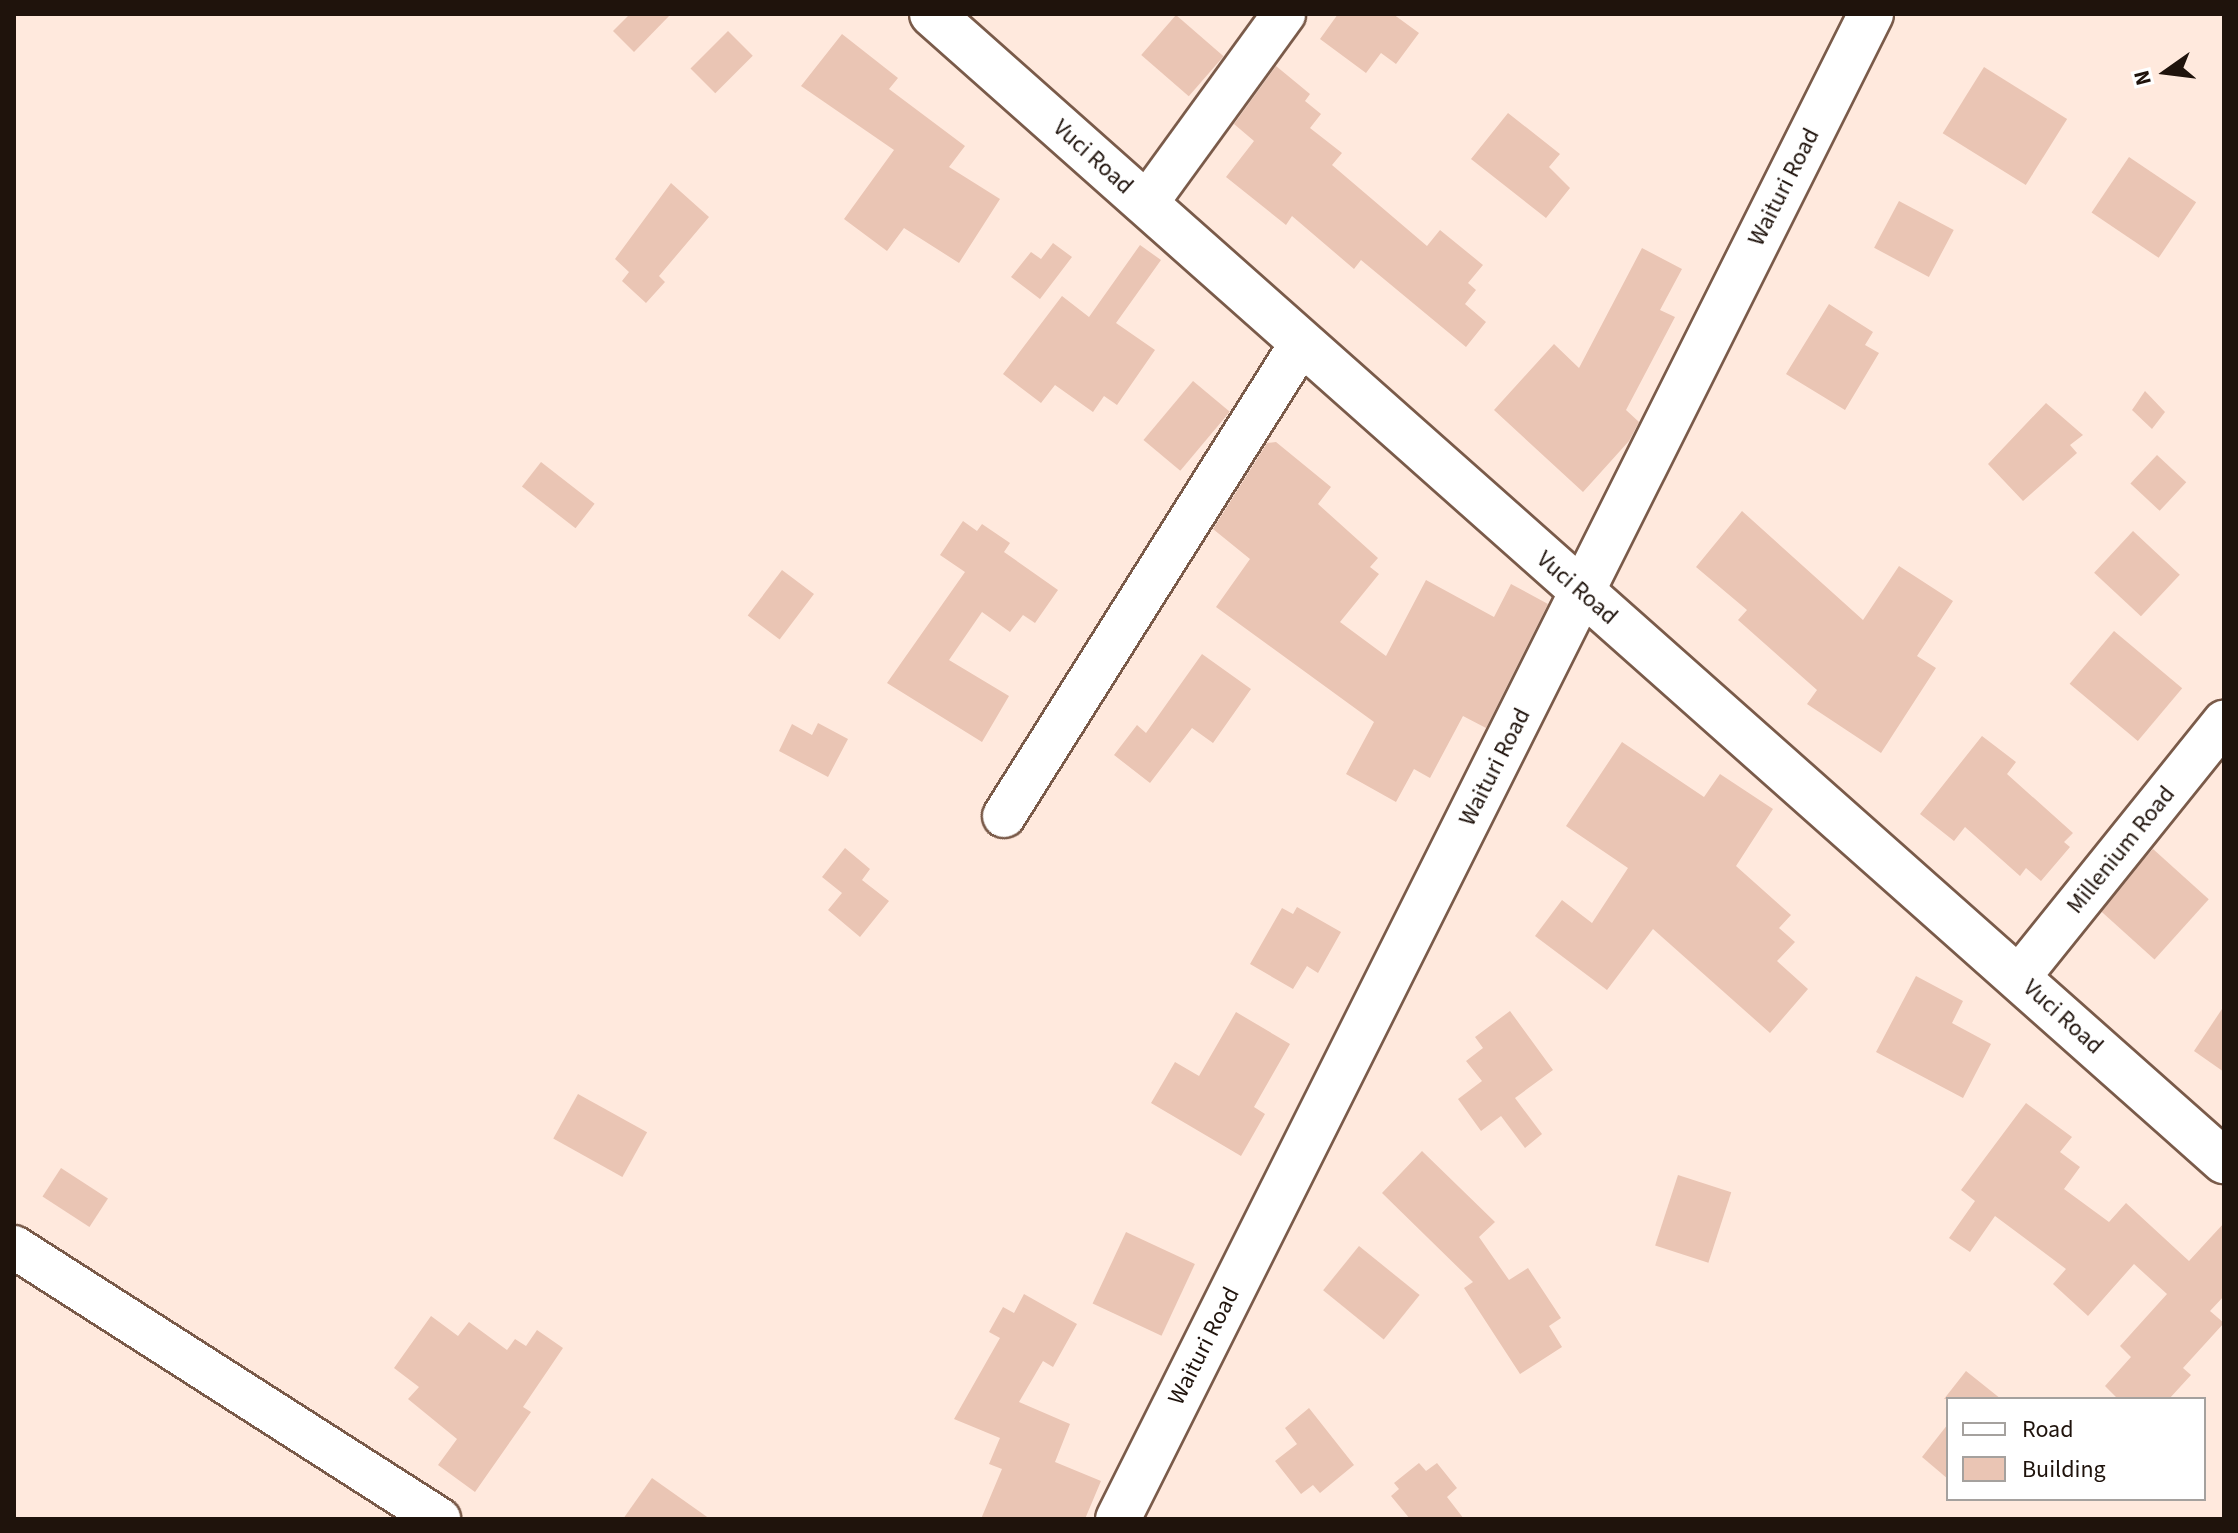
<!DOCTYPE html>
<html>
<head>
<meta charset="utf-8">
<style>
  body { margin:0 }
  #map { position:relative; width:2238px; height:1533px; overflow:hidden; background:#ffe9dd; font-family:"Source Sans 3",sans-serif }
  div>[style] { position:absolute }
  .building>* { inset:0; background:#eac5b4; transform-origin:0 0 }
  .roads { filter:drop-shadow(2px 0 #7a5b4a) drop-shadow(-2px 0 #7a5b4a) drop-shadow(0 2px #7a5b4a) drop-shadow(0 -2px #7a5b4a) }
  .minor>* { height:42px; margin:-21px; padding:0 21px; transform-origin:21px; border-radius:21px; background:#fff }
  .major>* { height:44px; margin:-22px; padding:0 22px; transform-origin:22px; border-radius:22px; background:#fff }
  span { translate:-50% -50%; white-space:nowrap; text-align:center; line-height:1.15; -webkit-text-stroke:7px #fff; paint-order:stroke }
  .street-label { font-size:24px; color:#1f130c }
  .frame { position:absolute; inset:0; border:16px solid #1f130c; pointer-events:none }
  .legend { position:absolute; left:1946px; top:1397px; width:260px; height:104px; box-sizing:border-box; background:#fff; border:2px solid #a5a19e; margin:0; padding:10px 14px; list-style:none; font-size:24px; color:#1f130c }
  .legend li { display:flex; align-items:center; gap:16px; height:40px }
  .legend b { width:40px; border:2px solid #a5a19e }
  .north { position:absolute; left:2126px; top:32px; width:80px; height:80px; -webkit-text-stroke:6px #fff; paint-order:stroke; rotate:256deg; font-size:22px; font-weight:700; line-height:32px; text-align:center; color:#1f130c }
  .north::after { content:''; display:block; margin:auto; width:28px; height:36px; background:#1f130c; clip-path:polygon(50% 0,100% 100%,50% 72%,0 100%) }
</style>
</head>
<body>
<div id="map">
  <div class="building">
    <div style="clip-path:polygon(630px 14px,671px 14px,634px 52px,613px 31px)"></div>
    <div style="clip-path:polygon(1338px 14px,1393px 14px,1419px 33px,1396px 64px,1381px 53px,1366px 73px,1320px 39px)"></div>
    <div style="left:1176px;top:15px;width:63px;height:53px;rotate:41deg"></div>
    <div style="left:728px;top:31px;width:35px;height:53px;rotate:45deg"></div>
    <div style="clip-path:polygon(842px 34px,898px 78px,889px 89px,965px 146px,949px 167px,1000px 199px,959px 263px,904px 228px,887px 251px,844px 219px,894px 150px,801px 86px)"></div>
    <div style="clip-path:polygon(1276px 66px,1310px 94px,1305px 101px,1321px 114px,1310px 128px,1342px 153px,1332px 165px,1427px 246px,1440px 230px,1483px 265px,1468px 283px,1476px 290px,1465px 304px,1486px 322px,1466px 347px,1361px 260px,1354px 269px,1292px 216px,1286px 225px,1226px 177px,1254px 141px,1234px 124px)"></div>
    <div style="left:1984px;top:67px;width:98px;height:78px;rotate:32deg"></div>
    <div style="clip-path:polygon(1508px 113px,1560px 154px,1549px 167px,1570px 188px,1546px 218px,1471px 159px)"></div>
    <div style="left:2129px;top:157px;width:81px;height:67px;rotate:34deg"></div>
    <div style="clip-path:polygon(671px 183px,709px 217px,659px 276px,665px 282px,646px 303px,622px 281px,629px 272px,615px 259px)"></div>
    <div style="left:1899px;top:201px;width:62px;height:53px;rotate:28deg"></div>
    <div style="clip-path:polygon(1053px 243px,1072px 257px,1040px 299px,1011px 277px,1031px 252px,1041px 259px)"></div>
    <div style="clip-path:polygon(1140px 245px,1161px 260px,1116px 323px,1155px 350px,1117px 405px,1104px 396px,1093px 412px,1055px 385px,1041px 403px,1003px 374px,1062px 296px,1089px 317px)"></div>
    <div style="clip-path:polygon(1642px 248px,1682px 269px,1660px 310px,1675px 317px,1626px 410px,1639px 422px,1629px 441px,1583px 492px,1494px 410px,1554px 344px,1579px 368px)"></div>
    <div style="clip-path:polygon(1829px 304px,1873px 332px,1865px 345px,1879px 353px,1845px 410px,1786px 374px)"></div>
    <div style="left:1193px;top:381px;width:48px;height:77px;rotate:40deg"></div>
    <div style="clip-path:polygon(2145px 391px,2165px 412px,2152px 429px,2132px 410px)"></div>
    <div style="clip-path:polygon(2046px 403px,2083px 435px,2070px 445px,2077px 453px,2023px 501px,1988px 464px)"></div>
    <div style="clip-path:polygon(1276px 442px,1331px 487px,1318px 504px,1378px 558px,1370px 567px,1379px 574px,1340px 622px,1386px 656px,1426px 580px,1494px 617px,1511px 584px,1548px 604px,1486px 728px,1463px 716px,1430px 778px,1414px 769px,1396px 802px,1346px 774px,1374px 722px,1216px 607px,1250px 559px,1213px 529px,1267px 443px)"></div>
    <div style="left:2157px;top:455px;width:40px;height:39px;rotate:43deg"></div>
    <div style="left:541px;top:462px;width:68px;height:31px;rotate:38deg"></div>
    <div style="clip-path:polygon(1742px 511px,1863px 620px,1899px 566px,1953px 601px,1917px 656px,1936px 668px,1881px 753px,1807px 704px,1817px 690px,1738px 620px,1747px 610px,1696px 567px)"></div>
    <div style="clip-path:polygon(963px 521px,977px 531px,982px 524px,1010px 543px,1004px 552px,1058px 590px,1035px 623px,1023px 615px,1010px 632px,982px 612px,949px 660px,1009px 696px,982px 742px,887px 683px,965px 572px,940px 555px)"></div>
    <div style="left:2133px;top:531px;width:64px;height:57px;rotate:43deg"></div>
    <div style="left:782px;top:570px;width:40px;height:57px;rotate:37deg"></div>
    <div style="left:2114px;top:631px;width:89px;height:69px;rotate:40deg"></div>
    <div style="clip-path:polygon(1202px 654px,1251px 689px,1213px 743px,1192px 728px,1150px 783px,1114px 755px,1137px 725px,1146px 733px)"></div>
    <div style="clip-path:polygon(818px 723px,848px 739px,828px 777px,779px 751px,792px 724px,812px 735px)"></div>
    <div style="clip-path:polygon(1982px 736px,2016px 762px,2007px 774px,2073px 833px,2064px 842px,2070px 847px,2041px 881px,2026px 868px,2020px 876px,1965px 827px,1954px 841px,1920px 814px)"></div>
    <div style="clip-path:polygon(1622px 742px,1704px 797px,1720px 774px,1773px 809px,1736px 866px,1791px 915px,1779px 928px,1795px 942px,1777px 961px,1808px 989px,1770px 1033px,1653px 929px,1607px 990px,1535px 936px,1562px 900px,1592px 923px,1628px 868px,1566px 826px)"></div>
    <div style="clip-path:polygon(845px 848px,870px 869px,862px 880px,889px 901px,860px 937px,828px 910px,842px 893px,822px 877px)"></div>
    <div style="left:2153px;top:849px;width:75px;height:81px;rotate:42deg"></div>
    <div style="clip-path:polygon(1297px 907px,1341px 932px,1318px 973px,1307px 966px,1293px 989px,1250px 964px,1282px 908px,1293px 914px)"></div>
    <div style="clip-path:polygon(1916px 976px,1963px 1001px,1952px 1023px,1991px 1044px,1963px 1098px,1876px 1052px)"></div>
    <div style="clip-path:polygon(2224px 1006px,2224px 1072px,2194px 1051px)"></div>
    <div style="clip-path:polygon(1510px 1011px,1553px 1070px,1515px 1098px,1542px 1134px,1525px 1148px,1501px 1116px,1481px 1131px,1458px 1099px,1482px 1081px,1466px 1061px,1483px 1048px,1475px 1037px)"></div>
    <div style="clip-path:polygon(1236px 1012px,1290px 1044px,1254px 1107px,1265px 1114px,1241px 1156px,1151px 1103px,1175px 1062px,1199px 1076px)"></div>
    <div style="left:578px;top:1094px;width:79px;height:51px;rotate:29deg"></div>
    <div style="clip-path:polygon(2026px 1103px,2072px 1137px,2060px 1152px,2080px 1167px,2064px 1189px,2109px 1222px,2126px 1203px,2189px 1261px,2224px 1223px,2224px 1296px,2210px 1311px,2224px 1323px,2183px 1368px,2191px 1375px,2169px 1399px,2118px 1399px,2105px 1386px,2131px 1357px,2120px 1346px,2167px 1294px,2134px 1264px,2088px 1316px,2053px 1284px,2066px 1269px,1995px 1216px,1970px 1252px,1949px 1238px,1975px 1201px,1961px 1190px)"></div>
    <div style="clip-path:polygon(1422px 1151px,1495px 1222px,1479px 1237px,1509px 1280px,1528px 1268px,1561px 1318px,1549px 1326px,1562px 1347px,1520px 1374px,1464px 1288px,1473px 1282px,1382px 1193px)"></div>
    <div style="left:61px;top:1168px;width:56px;height:34px;rotate:33deg"></div>
    <div style="left:1678px;top:1175px;width:56px;height:74px;rotate:18deg"></div>
    <div style="left:1126px;top:1232px;width:76px;height:79px;rotate:25deg"></div>
    <div style="left:1359px;top:1246px;width:78px;height:57px;rotate:39deg"></div>
    <div style="clip-path:polygon(1024px 1294px,1077px 1324px,1053px 1367px,1043px 1361px,1019px 1402px,1070px 1424px,1055px 1462px,1101px 1481px,1085px 1519px,981px 1519px,1002px 1469px,989px 1464px,1000px 1438px,954px 1419px,1000px 1338px,989px 1332px,1003px 1307px,1014px 1313px)"></div>
    <div style="clip-path:polygon(431px 1316px,458px 1336px,469px 1322px,507px 1350px,515px 1339px,526px 1346px,537px 1330px,563px 1348px,523px 1407px,531px 1412px,475px 1492px,438px 1465px,457px 1439px,408px 1399px,419px 1387px,394px 1368px)"></div>
    <div style="clip-path:polygon(1966px 1371px,2001px 1399px,1944px 1399px)"></div>
    <div style="clip-path:polygon(1309px 1408px,1354px 1465px,1320px 1493px,1313px 1485px,1301px 1494px,1275px 1461px,1297px 1444px,1285px 1428px)"></div>
    <div style="clip-path:polygon(1948px 1424px,1948px 1479px,1922px 1457px)"></div>
    <div style="clip-path:polygon(1419px 1463px,1426px 1471px,1437px 1463px,1457px 1488px,1447px 1497px,1464px 1519px,1410px 1519px,1391px 1496px,1399px 1489px,1394px 1483px)"></div>
    <div style="clip-path:polygon(652px 1478px,710px 1519px,623px 1519px)"></div>
  </div>
  <div class="roads">
    <div class="minor">
      <div style="left:1146px;top:204px;width:235px;rotate:-54deg"></div>
      <div style="left:1004px;top:816px;width:556px;rotate:-57.85deg"></div>
      <div style="left:2018px;top:978px;width:329px;rotate:-51.2deg"></div>
      <div style="left:14px;top:1247px;width:505px;rotate:32.62deg"></div>
    </div>
    <div class="major">
      <div style="left:932px;top:14px;width:1728px;rotate:41.6deg"></div>
      <div style="left:1118px;top:1519px;width:1683px;rotate:-63.42deg"></div>
    </div>
  </div>
  <div class="street-label">
    <span style="left:1093px;top:157px;rotate:42deg">Vuci Road</span>
    <span style="left:1784px;top:187px;rotate:-63deg">Waituri Road</span>
    <span style="left:1577px;top:588px;rotate:41deg">Vuci Road</span>
    <span style="left:1495px;top:767px;rotate:-63deg">Waituri Road</span>
    <span style="left:2121px;top:850px;rotate:-51deg">Millenium Road</span>
    <span style="left:2063px;top:1017px;rotate:42deg">Vuci Road</span>
    <span style="left:1204px;top:1346px;rotate:-63deg">Waituri Road</span>
  </div>
  <div class="frame"></div>
  <ul class="legend">
  <li><b style="height:10px;background:#fff"></b>Road</li>
  <li><b style="height:22px;background:#eac5b4"></b>Building</li>
  </ul>
  <div class="north">N</div>
</div>
</body>
</html>
